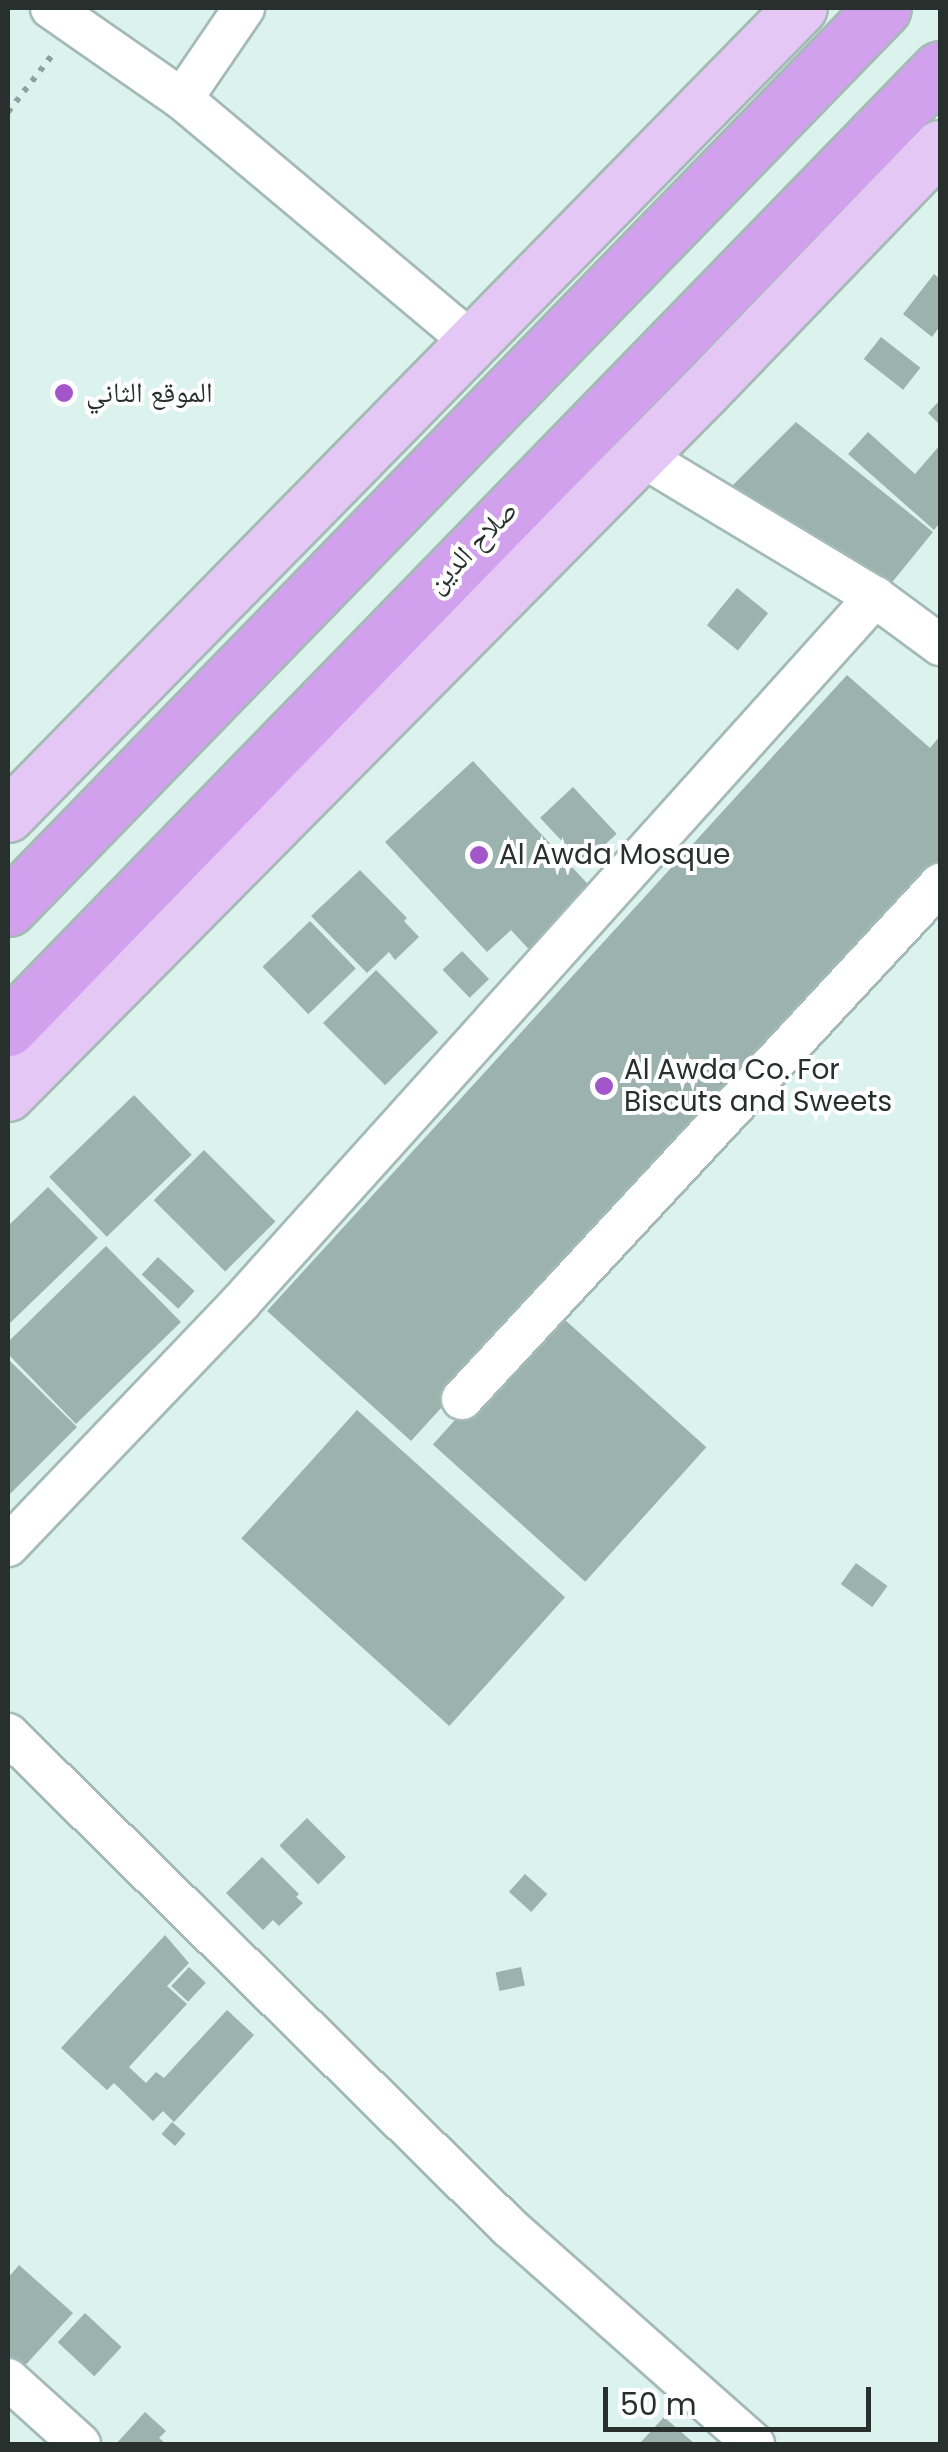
<!DOCTYPE html>
<html>
<head>
<meta charset="utf-8">
<style>
  body { margin:0 }
  #map { position:relative; width:948px; height:2452px; overflow:hidden; background:#dbf3ec; font-family:Poppins,"Noto Naskh Arabic",sans-serif }
  div>[style] { position:absolute }
  .building>* { inset:0; background:#9cb3ad; transform-origin:0 0 }
  .path>* { height:6px; margin-top:-3px; transform-origin:0; background:repeating-linear-gradient(90deg,#8fa19b 0 5px,transparent 0 13px) }
  .roads { filter:drop-shadow(2px 0 #a4bab4) drop-shadow(-2px 0 #a4bab4) drop-shadow(0 2px #a4bab4) drop-shadow(0 -2px #a4bab4) }
  .minor>* { height:40px; margin:-20px; padding:0 20px; transform-origin:20px; border-radius:20px; background:#fff }
  .major>* { height:52px; margin:-26px; padding:0 26px; transform-origin:26px; border-radius:26px; background:#e4c7f5 }
  .highway>* { height:55px; margin:-27.5px; padding:0 27.5px; transform-origin:27.5px; border-radius:27.5px; background:#d2a1ee }
  .dots>* { width:28px; height:28px; translate:-50% -50%; box-sizing:border-box; border:5px solid #fff; border-radius:50% }
  span { translate:-50% -50%; white-space:nowrap; text-align:center; line-height:1.15; -webkit-text-stroke:8px #fff; paint-order:stroke }
  .poi-label { font-size:28px; color:#27302d }
  .left { translate:0 -50%; text-align:left }
  .street-label { font-size:28px; color:#27302d }
  .frame { position:absolute; inset:0; border:10px solid #27302d; pointer-events:none }
  .scale { position:absolute; left:603px; top:2387px; width:268px; height:45px; box-sizing:border-box; border:5px solid #27302d; border-top:0; padding-left:12px; font-size:30px; line-height:35px; white-space:nowrap; color:#27302d; -webkit-text-stroke:8px #fff; paint-order:stroke }
</style>
</head>
<body>
<div id="map">
  <div class="building">
    <div style="clip-path:polygon(934px 274px,940px 279px,940px 326px,932px 337px,903px 314px)"></div>
    <div style="left:881px;top:337px;width:50px;height:28px;rotate:38deg"></div>
    <div style="clip-path:polygon(940px 400px,940px 425px,928px 413px)"></div>
    <div style="clip-path:polygon(796px 422px,933px 532px,885px 591px,731px 487px)"></div>
    <div style="clip-path:polygon(868px 432px,915px 474px,940px 445px,940px 523px,934px 530px,848px 454px)"></div>
    <div style="left:737px;top:588px;width:40px;height:48px;rotate:39deg"></div>
    <div style="clip-path:polygon(847px 675px,930px 748px,940px 736px,940px 861px,411px 1441px,267px 1311px)"></div>
    <div style="clip-path:polygon(473px 761px,599px 896px,535px 956px,511px 930px,487px 952px,385px 842px)"></div>
    <div style="left:573px;top:787px;width:64px;height:45px;rotate:47deg"></div>
    <div style="clip-path:polygon(360px 870px,407px 918px,404px 921px,419px 937px,395px 960px,389px 952px,367px 973px,311px 916px)"></div>
    <div style="left:310px;top:921px;width:66px;height:66px;rotate:46deg"></div>
    <div style="left:462px;top:951px;width:39px;height:27px;rotate:46deg"></div>
    <div style="left:376px;top:970px;width:88px;height:75px;rotate:45deg"></div>
    <div style="left:134px;top:1095px;width:83px;height:118px;rotate:46deg"></div>
    <div style="left:204px;top:1150px;width:101px;height:71px;rotate:45deg"></div>
    <div style="clip-path:polygon(48px 1187px,98px 1238px,8px 1325px,8px 1226px)"></div>
    <div style="clip-path:polygon(106px 1246px,181px 1322px,76px 1424px,8px 1354px,8px 1342px)"></div>
    <div style="left:158px;top:1257px;width:50px;height:24px;rotate:43deg"></div>
    <div style="left:554px;top:1310px;width:205px;height:181px;rotate:42deg"></div>
    <div style="clip-path:polygon(8px 1359px,77px 1427px,8px 1496px)"></div>
    <div style="left:357px;top:1410px;width:280px;height:173px;rotate:42deg"></div>
    <div style="left:856px;top:1563px;width:39px;height:26px;rotate:36deg"></div>
    <div style="left:307px;top:1818px;width:55px;height:39px;rotate:45deg"></div>
    <div style="clip-path:polygon(262px 1857px,299px 1894px,296px 1897px,303px 1903px,279px 1926px,273px 1920px,263px 1930px,226px 1893px)"></div>
    <div style="left:525px;top:1874px;width:30px;height:24px;rotate:42deg"></div>
    <div style="clip-path:polygon(165px 1935px,189px 1963px,167px 1986px,187px 2004px,129px 2067px,146px 2083px,156px 2072px,164px 2078px,227px 2010px,254px 2035px,174px 2122px,163px 2111px,153px 2121px,114px 2083px,107px 2090px,61px 2048px)"></div>
    <div style="left:189px;top:1967px;width:23px;height:26px;rotate:43deg"></div>
    <div style="left:521px;top:1967px;width:19px;height:26px;rotate:78deg"></div>
    <div style="left:172px;top:2122px;width:18px;height:16px;rotate:41deg"></div>
    <div style="clip-path:polygon(19px 2265px,73px 2313px,20px 2371px,8px 2359px,8px 2278px)"></div>
    <div style="left:85px;top:2313px;width:50px;height:40px;rotate:43deg"></div>
    <div style="clip-path:polygon(145px 2412px,166px 2431px,159px 2438px,166px 2444px,116px 2444px)"></div>
    <div style="clip-path:polygon(664px 2417px,695px 2444px,639px 2444px)"></div>
  </div>
  <div class="path">
    <div style="left:8px;top:112px;width:73px;rotate:-52.2deg"></div>
  </div>
  <div class="roads">
    <div class="minor">
      <div style="left:51px;top:8px;width:160px;rotate:34.8deg"></div>
      <div style="left:182px;top:99px;width:376px;rotate:40deg"></div>
      <div style="left:182px;top:99px;width:110px;rotate:-55.7deg"></div>
      <div style="left:641px;top:456px;width:273px;rotate:31.1deg"></div>
      <div style="left:875px;top:597px;width:81px;rotate:36.4deg"></div>
      <div style="left:462px;top:1399px;width:703px;rotate:-47.13deg"></div>
      <div style="left:8px;top:1546px;width:336px;rotate:-46.3deg"></div>
      <div style="left:240px;top:1303px;width:950px;rotate:-48.03deg"></div>
      <div style="left:8px;top:1734px;width:703px;rotate:44.54deg"></div>
      <div style="left:509px;top:2227px;width:327px;rotate:41.5deg"></div>
      <div style="left:8px;top:2379px;width:97px;rotate:42.1deg"></div>
    </div>
    <div class="major">
      <div style="left:8px;top:816px;width:1132px;rotate:-45.54deg"></div>
      <div style="left:8px;top:1095px;width:989px;rotate:-45.29deg"></div>
      <div style="left:704px;top:392px;width:340px;rotate:-46.1deg"></div>
    </div>
    <div class="highway">
      <div style="left:8px;top:908px;width:1255px;rotate:-45.81deg"></div>
      <div style="left:8px;top:1028px;width:1337px;rotate:-45.82deg"></div>
    </div>
  </div>
  <div class="dots">
    <div style="left:64px;top:393px;background:#a256c9"></div>
    <div style="left:479px;top:855px;background:#a256c9"></div>
    <div style="left:604px;top:1086px;background:#a256c9"></div>
  </div>
  <div class="poi-label">
    <span class="left" style="left:86px;top:393px">الموقع الثاني</span>
    <span class="left" style="left:499px;top:855px">Al Awda Mosque</span>
    <span class="left" style="left:624px;top:1086px">Al Awda Co. For<br>Biscuts and Sweets</span>
  </div>
  <div class="street-label">
    <span style="left:472px;top:547px;rotate:-46deg">صلاح الدين</span>
  </div>
  <div class="frame"></div>
  <div class="scale">50 m</div>
</div>
</body>
</html>
